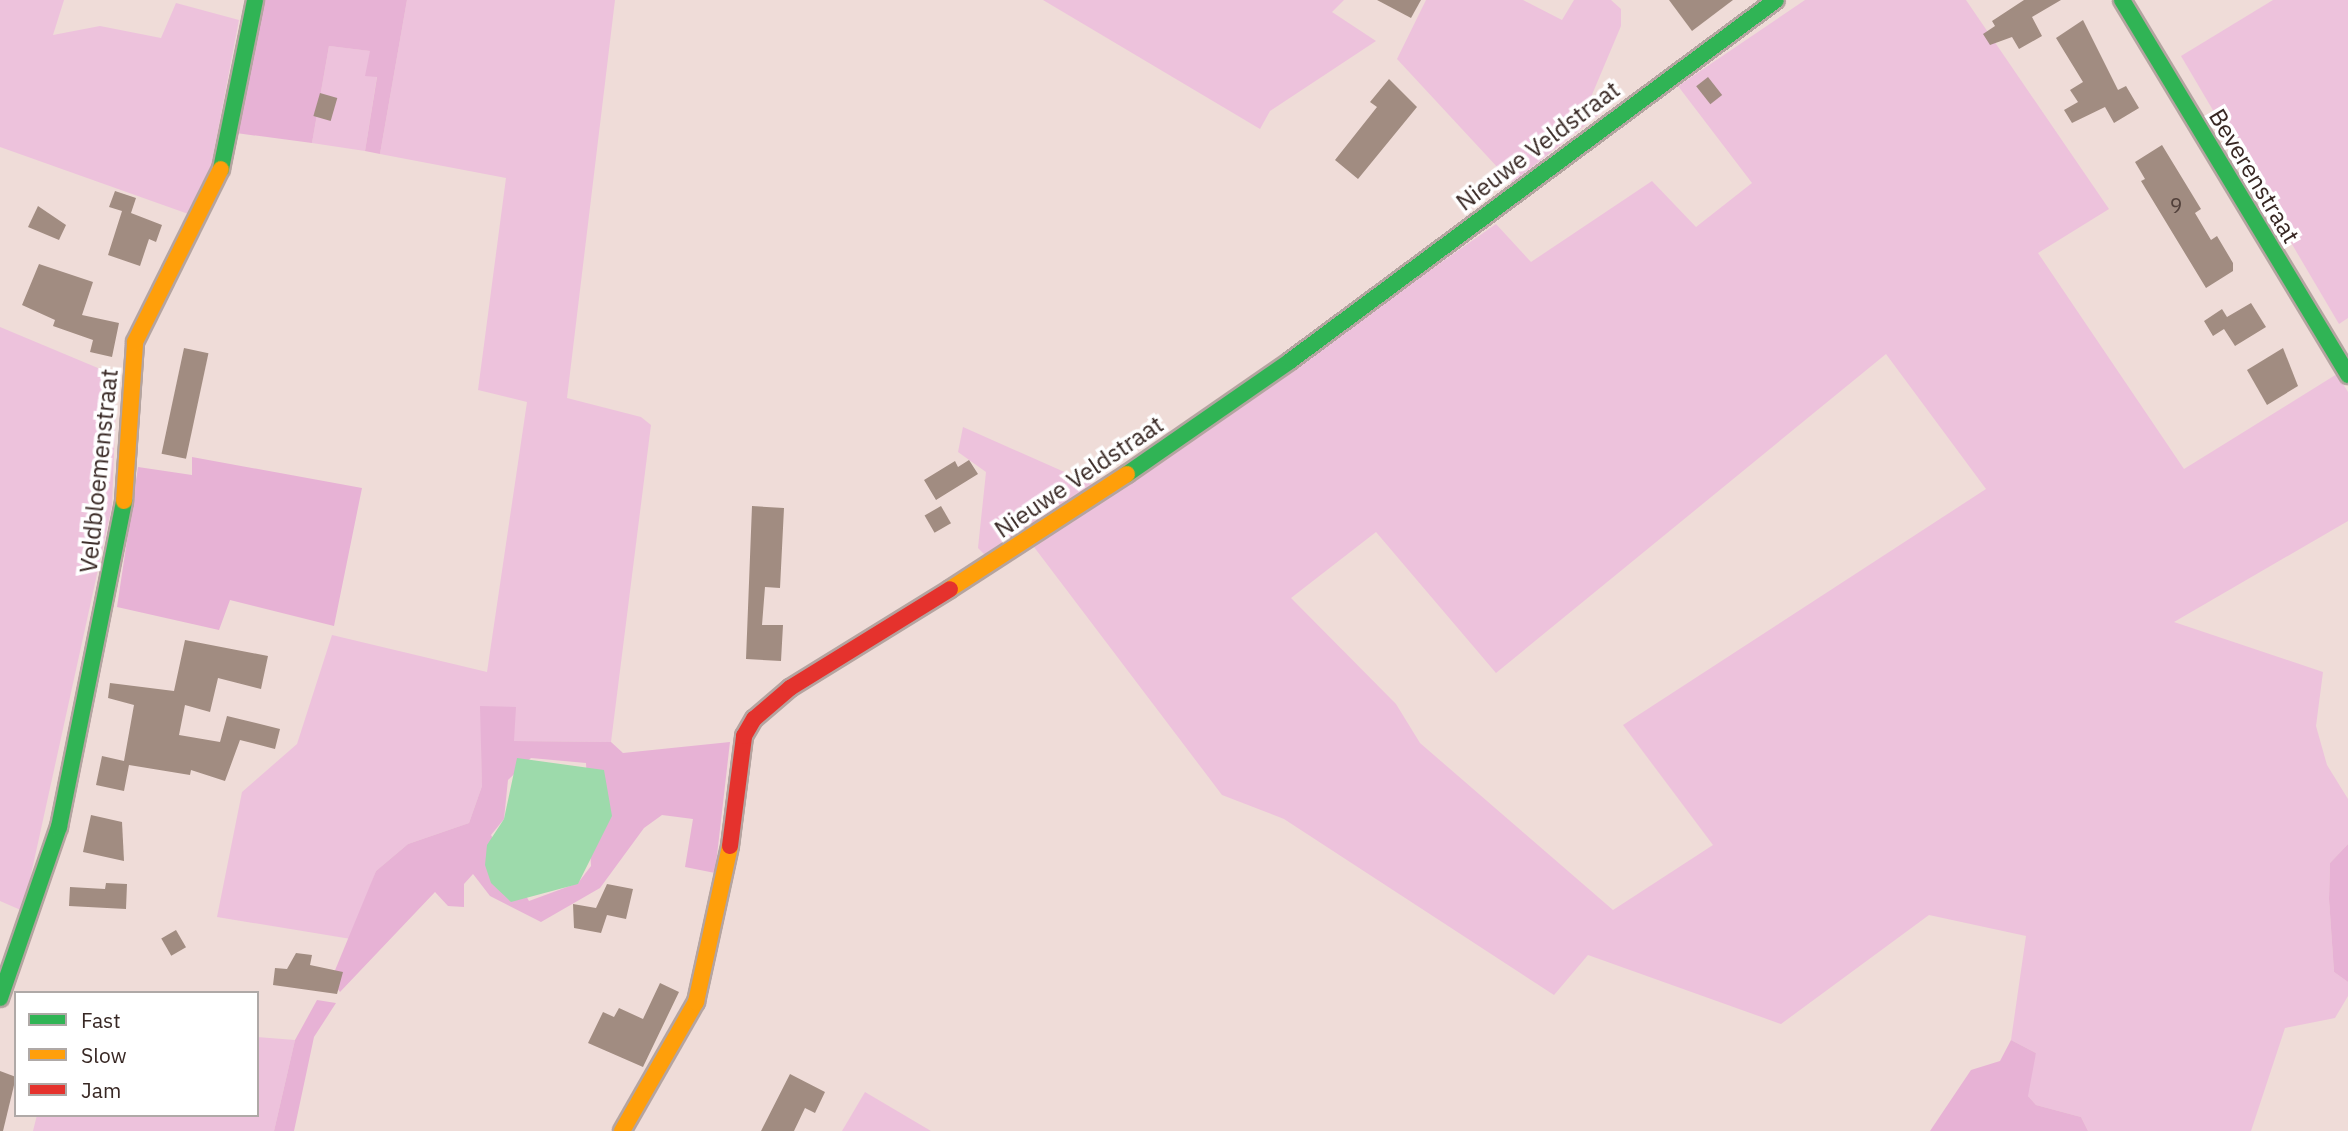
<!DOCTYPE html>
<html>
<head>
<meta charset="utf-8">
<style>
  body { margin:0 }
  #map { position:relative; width:2348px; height:1131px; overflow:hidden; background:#efdcd8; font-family:"IBM Plex Sans",sans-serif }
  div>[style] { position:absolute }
  .green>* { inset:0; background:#edc2dc }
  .forest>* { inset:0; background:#e7b2d5 }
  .water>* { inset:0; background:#9ddaab }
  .building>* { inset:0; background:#a18c81; transform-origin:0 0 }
  .roads { filter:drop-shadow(2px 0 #b4a4a0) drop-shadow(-2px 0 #b4a4a0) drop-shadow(0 2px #b4a4a0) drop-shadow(0 -2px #b4a4a0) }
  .fast>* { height:16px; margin:-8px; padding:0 8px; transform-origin:8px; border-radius:8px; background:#30b455 }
  .slow>* { height:16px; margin:-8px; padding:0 8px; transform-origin:8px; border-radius:8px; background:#ff9f0a }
  .jam>* { height:16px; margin:-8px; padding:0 8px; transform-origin:8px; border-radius:8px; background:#e5322d }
  span { translate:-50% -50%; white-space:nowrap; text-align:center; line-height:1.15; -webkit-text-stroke:7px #fff; paint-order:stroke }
  .number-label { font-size:21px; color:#52413b }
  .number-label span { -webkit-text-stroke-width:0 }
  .street-label { font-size:24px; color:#382824 }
  .legend { position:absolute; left:14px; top:991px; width:245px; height:126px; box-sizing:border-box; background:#fff; border:2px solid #afa9a7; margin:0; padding:9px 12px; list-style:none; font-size:21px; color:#382824 }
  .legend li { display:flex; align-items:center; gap:14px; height:35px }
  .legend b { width:35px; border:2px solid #afa9a7 }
</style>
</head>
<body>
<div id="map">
  <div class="green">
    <div style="clip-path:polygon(0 0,64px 0,53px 35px,100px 26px,161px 38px,176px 3px,239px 20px,207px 188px,194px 216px,0 147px)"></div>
    <div style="clip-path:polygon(407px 0,615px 0,567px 398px,641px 417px,651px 425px,611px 742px,514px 741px,481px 707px,482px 786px,469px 823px,408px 844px,376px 871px,351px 939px,217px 917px,242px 792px,297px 744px,332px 635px,487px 672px,527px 402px,478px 390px,506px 178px,380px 154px)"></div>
    <div style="clip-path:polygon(1043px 0,1344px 0,1332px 12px,1376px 41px,1270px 111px,1260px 129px)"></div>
    <div style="clip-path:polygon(1426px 0,1523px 0,1562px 20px,1574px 0,1611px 0,1621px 9px,1621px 26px,1591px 97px,1602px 112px,1512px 183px,1397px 59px)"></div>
    <div style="clip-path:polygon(evenodd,1805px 0,1966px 0,2109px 209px,2038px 253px,2184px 469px,2337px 374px,2348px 392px,2348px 521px,2174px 622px,2323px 672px,2316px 726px,2327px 765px,2348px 799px,2348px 844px,2330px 863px,2329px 899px,2334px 972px,2348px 982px,2348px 996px,2335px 1018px,2285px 1028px,2251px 1131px,2088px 1131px,2081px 1117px,2036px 1105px,2028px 1096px,2028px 1076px,2036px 1053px,2011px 1040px,2026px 936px,1929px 915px,1781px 1024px,1588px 955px,1554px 995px,1284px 819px,1222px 795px,1034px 547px,1496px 224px,1531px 262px,1652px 181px,1696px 227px,1752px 183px,1678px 86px,1805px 0,1886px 354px,1986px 489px,1623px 725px,1713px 845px,1613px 910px,1420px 743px,1396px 704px,1291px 598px,1376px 532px,1496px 673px,1886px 354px)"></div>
    <div style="clip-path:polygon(2273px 0,2348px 0,2348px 318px,2339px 324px,2181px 56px)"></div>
    <div style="clip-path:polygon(329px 46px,371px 51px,366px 76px,377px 76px,365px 151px,312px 143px)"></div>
    <div style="clip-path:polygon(0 327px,117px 376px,112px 506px,23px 911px,0 901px)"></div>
    <div style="clip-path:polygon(963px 427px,1096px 486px,985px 555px,978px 548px,986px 472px,958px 452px)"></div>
    <div style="clip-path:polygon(257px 1037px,295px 1040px,274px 1131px,33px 1131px,37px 1115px,257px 1115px)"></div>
    <div style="clip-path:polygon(865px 1092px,931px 1131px,842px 1131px)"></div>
  </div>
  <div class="forest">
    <div style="clip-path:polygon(262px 0,407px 0,380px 154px,365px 151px,377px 77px,365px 76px,370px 51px,329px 46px,312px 143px,236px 133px)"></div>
    <div style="clip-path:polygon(192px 457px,362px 488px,334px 626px,230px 600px,219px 630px,117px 607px,138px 467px,192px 475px)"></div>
    <div style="clip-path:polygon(evenodd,480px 706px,516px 707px,514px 741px,611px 742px,623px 753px,730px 742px,715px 873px,685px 867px,693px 819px,662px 815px,644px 828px,600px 888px,541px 922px,490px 896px,473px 874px,464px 884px,464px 907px,448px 906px,435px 892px,340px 992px,331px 980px,376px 871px,408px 844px,469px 823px,482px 786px,480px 706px,531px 758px,586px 763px,591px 866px,578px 883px,529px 901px,491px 835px,504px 819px,508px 780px,531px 758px)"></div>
    <div style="clip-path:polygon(2348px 844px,2348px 982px,2334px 972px,2329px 899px,2330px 863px)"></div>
    <div style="clip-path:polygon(317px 1000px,336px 1003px,314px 1037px,294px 1131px,274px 1131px,295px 1040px)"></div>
    <div style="clip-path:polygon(2011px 1040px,2036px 1053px,2028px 1096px,2036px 1105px,2081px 1117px,2088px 1131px,1930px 1131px,1971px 1070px,2000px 1061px)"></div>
  </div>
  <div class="water">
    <div style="clip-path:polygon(517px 758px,604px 770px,612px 816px,578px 884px,511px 902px,491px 883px,485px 865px,487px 845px,504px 819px)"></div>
  </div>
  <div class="building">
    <div style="clip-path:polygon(1377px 0,1421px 0,1411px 18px)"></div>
    <div style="clip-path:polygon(1669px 0,1733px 0,1692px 31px)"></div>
    <div style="clip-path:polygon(2024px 0,2061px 0,2032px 17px,2042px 36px,2019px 49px,2012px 37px,1990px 45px,1983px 34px,1995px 26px,1992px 21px)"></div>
    <div style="clip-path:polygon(2083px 20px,2118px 90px,2126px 86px,2139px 108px,2114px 123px,2105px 107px,2072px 123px,2064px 110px,2078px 102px,2070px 90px,2083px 82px,2056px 38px)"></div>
    <div style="left:1708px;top:77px;width:23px;height:15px;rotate:52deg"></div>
    <div style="clip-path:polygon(1389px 79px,1417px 107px,1358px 179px,1335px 160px,1377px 107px,1370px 102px)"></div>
    <div style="left:320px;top:93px;width:18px;height:24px;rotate:16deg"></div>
    <div style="clip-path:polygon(2162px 145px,2201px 209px,2195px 213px,2211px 240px,2217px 236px,2233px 263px,2233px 271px,2206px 288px,2141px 181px,2145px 179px,2135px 162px)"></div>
    <div style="clip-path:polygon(115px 191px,136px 198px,131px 213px,162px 225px,156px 242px,149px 239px,140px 266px,108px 255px,122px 211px,109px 207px)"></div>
    <div style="clip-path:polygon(38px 206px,66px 225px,59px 240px,28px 227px)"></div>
    <div style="clip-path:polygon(39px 264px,93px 282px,82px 315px,119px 323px,112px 357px,90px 352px,93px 340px,53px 326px,55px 320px,22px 305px)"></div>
    <div style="clip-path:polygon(2251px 303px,2266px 327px,2235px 346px,2224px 329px,2213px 336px,2204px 321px,2222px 309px,2227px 317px)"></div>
    <div style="left:184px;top:348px;width:25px;height:108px;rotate:12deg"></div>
    <div style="clip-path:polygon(2283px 348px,2298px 386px,2267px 405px,2247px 370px)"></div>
    <div style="clip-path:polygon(969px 460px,978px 474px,936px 500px,924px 480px,955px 461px,958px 467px)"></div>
    <div style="clip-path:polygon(752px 506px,784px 508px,780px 588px,765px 587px,762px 625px,783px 625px,781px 661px,746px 659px)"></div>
    <div style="left:941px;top:506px;width:20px;height:19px;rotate:60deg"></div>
    <div style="clip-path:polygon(185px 640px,268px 656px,261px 689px,218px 678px,210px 712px,185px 705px,179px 735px,220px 742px,227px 716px,280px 729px,275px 749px,240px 740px,225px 781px,191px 770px,190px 775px,129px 765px,124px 791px,96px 785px,102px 756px,124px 761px,134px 705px,108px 698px,110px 683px,174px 691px)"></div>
    <div style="clip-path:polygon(91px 815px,122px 822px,124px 861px,83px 852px)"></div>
    <div style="clip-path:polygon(106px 883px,127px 884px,126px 909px,69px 906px,70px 887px,105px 889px)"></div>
    <div style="clip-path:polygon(607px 884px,633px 889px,626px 919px,607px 915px,601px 933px,574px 928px,573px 904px,596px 908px)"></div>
    <div style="left:176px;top:930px;width:20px;height:17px;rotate:60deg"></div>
    <div style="clip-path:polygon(296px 953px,312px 955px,310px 965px,343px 972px,337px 994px,273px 985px,275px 968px,287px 969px)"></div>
    <div style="clip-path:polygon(660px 983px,679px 992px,643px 1067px,588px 1043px,603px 1012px,614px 1017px,619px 1008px,643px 1019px)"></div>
    <div style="clip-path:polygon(0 1071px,16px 1077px,3px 1131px,0 1131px)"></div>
    <div style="clip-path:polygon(790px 1074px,825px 1092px,815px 1113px,805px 1108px,794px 1131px,761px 1131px)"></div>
  </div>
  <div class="roads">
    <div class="fast">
      <div style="left:2122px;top:0;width:438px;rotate:58.9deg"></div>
      <div style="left:221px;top:169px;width:172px;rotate:-78.6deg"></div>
      <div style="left:1127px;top:474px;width:198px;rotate:-34.7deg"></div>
      <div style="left:1290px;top:361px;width:605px;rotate:-36.6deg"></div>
      <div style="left:0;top:998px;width:181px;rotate:-71deg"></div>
      <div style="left:59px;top:827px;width:332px;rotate:-78.7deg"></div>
    </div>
    <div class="slow">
      <div style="left:124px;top:501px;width:159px;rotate:-86deg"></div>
      <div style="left:135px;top:342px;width:193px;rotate:-63.6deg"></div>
      <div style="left:950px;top:589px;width:211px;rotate:-33deg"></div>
      <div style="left:622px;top:1131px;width:149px;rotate:-60.2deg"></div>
      <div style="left:696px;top:1002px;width:160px;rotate:-77.7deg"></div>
    </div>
    <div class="jam">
      <div style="left:730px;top:846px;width:111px;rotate:-82.7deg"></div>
      <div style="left:744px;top:736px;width:20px;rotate:-60deg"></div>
      <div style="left:754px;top:719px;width:48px;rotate:-40.7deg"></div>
      <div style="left:790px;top:688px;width:188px;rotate:-31.7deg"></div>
    </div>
  </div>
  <div class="number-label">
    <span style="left:2176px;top:205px">9</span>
  </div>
  <div class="street-label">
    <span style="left:1538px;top:146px;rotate:-37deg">Nieuwe Veldstraat</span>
    <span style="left:2254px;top:176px;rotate:59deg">Beverenstraat</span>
    <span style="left:99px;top:471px;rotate:-84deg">Veldbloemenstraat</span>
    <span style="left:1079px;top:477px;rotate:-34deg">Nieuwe Veldstraat</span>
  </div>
  <ul class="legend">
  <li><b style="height:9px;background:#30b455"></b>Fast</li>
  <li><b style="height:9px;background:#ff9f0a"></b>Slow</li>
  <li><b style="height:9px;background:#e5322d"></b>Jam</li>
  </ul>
</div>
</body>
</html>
